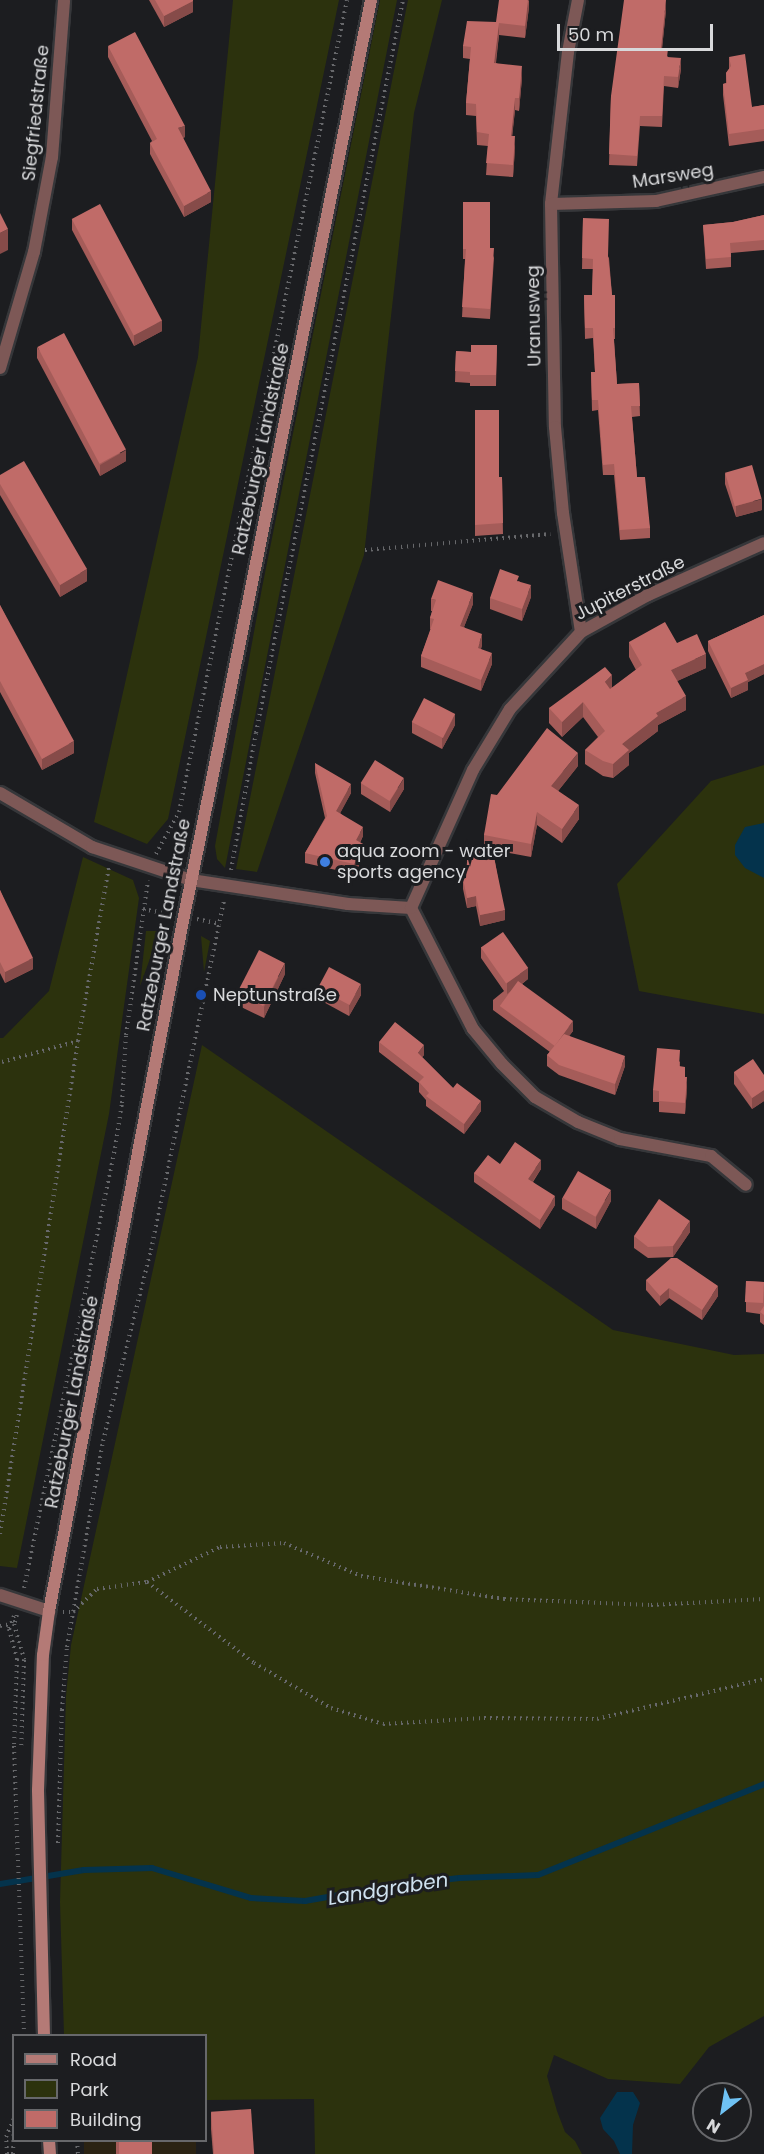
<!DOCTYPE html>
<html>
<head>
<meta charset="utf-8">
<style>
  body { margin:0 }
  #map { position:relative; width:764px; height:2154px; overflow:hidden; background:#1c1d20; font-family:Poppins,sans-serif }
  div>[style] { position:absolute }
  .industrial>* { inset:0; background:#2b2313; transform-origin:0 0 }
  .green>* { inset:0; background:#2c320d }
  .water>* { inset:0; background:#04334c }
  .stream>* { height:6px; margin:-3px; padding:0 3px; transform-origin:3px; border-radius:3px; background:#04334c }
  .path>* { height:4px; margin-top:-2px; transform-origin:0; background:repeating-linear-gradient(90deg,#67686b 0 1.5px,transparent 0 6px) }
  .roads { filter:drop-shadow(2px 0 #36373a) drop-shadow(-2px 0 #36373a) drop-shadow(0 2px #36373a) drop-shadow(0 -2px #36373a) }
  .minor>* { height:12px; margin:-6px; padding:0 6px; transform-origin:6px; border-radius:6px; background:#7d5856 }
  .secondary>* { height:12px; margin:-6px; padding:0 6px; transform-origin:6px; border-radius:6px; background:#b47a76 }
  .wall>* { inset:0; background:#a55c59; transform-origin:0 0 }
  .shaded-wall>* { inset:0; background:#864b49 }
  .building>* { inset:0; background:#c06b68; transform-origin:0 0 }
  .dots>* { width:16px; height:16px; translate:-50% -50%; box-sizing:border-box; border:3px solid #1c1d20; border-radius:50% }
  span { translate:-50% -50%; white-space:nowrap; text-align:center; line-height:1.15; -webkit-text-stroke:6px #1c1d20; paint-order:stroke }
  .street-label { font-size:18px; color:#d8d9db }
  .poi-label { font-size:18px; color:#d8d9db }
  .left { translate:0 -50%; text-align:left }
  .water-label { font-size:20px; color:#cfe2ef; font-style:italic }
  .legend { position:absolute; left:12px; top:2034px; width:195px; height:108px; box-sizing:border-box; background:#1c1d20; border:2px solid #67686b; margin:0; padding:8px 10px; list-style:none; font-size:18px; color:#d8d9db }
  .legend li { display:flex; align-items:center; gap:12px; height:30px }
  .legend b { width:30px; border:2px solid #67686b }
  .north { position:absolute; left:692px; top:2082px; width:60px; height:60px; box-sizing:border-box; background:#1c1d20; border:2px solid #67686b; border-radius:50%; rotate:211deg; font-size:16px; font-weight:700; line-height:24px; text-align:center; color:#d8d9db }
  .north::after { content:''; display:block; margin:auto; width:21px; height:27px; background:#6fc2f4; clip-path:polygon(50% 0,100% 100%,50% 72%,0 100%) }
  .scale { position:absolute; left:557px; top:24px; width:156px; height:27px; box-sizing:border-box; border:3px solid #d8d9db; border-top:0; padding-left:8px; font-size:18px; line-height:21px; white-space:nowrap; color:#d8d9db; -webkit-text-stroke:4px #1c1d20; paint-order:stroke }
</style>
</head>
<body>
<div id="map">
  <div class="industrial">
    <div style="left:84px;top:2141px;width:112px;height:13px"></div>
  </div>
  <div class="green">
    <div style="clip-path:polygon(233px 0,339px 0,168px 819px,147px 844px,94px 822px,198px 357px)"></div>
    <div style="clip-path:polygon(380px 0,397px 0,225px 868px,217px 859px,215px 846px,262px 588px)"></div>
    <div style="clip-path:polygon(408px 0,442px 0,414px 113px,364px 555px,257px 872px,236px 869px)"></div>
    <div style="clip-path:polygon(764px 765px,764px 1014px,639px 991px,617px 884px,711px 781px)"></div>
    <div style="clip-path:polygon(83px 857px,133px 880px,139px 898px,109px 1114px,17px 1568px,0 1566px,0 1038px,3px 1038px,49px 991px)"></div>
    <div style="clip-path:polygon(146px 931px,160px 931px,140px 986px)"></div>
    <div style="clip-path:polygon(201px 936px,210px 941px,204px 972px)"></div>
    <div style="clip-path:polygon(202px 1045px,613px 1330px,734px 1355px,764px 1354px,764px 2016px,709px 2047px,680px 2084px,608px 2079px,554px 2055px,547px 2076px,557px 2111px,565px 2132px,575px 2141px,582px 2154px,315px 2154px,314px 2099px,206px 2100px,206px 2036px,64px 2035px,60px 1902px,66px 1696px,71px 1645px)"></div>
  </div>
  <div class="water">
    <div style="clip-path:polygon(764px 823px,764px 878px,745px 868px,735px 855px,735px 845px,745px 827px)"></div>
    <div style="clip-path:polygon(617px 2092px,633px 2092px,640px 2103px,633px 2125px,632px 2154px,620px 2154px,614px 2141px,603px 2129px,600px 2118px)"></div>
  </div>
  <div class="stream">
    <div style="left:0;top:1884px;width:85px;rotate:-9.5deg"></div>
    <div style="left:84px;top:1870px;width:68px;rotate:-1.7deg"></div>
    <div style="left:152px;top:1868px;width:103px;rotate:16.9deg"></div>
    <div style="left:251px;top:1898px;width:54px;rotate:3.2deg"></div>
    <div style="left:305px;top:1901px;width:85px;rotate:-10.1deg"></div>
    <div style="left:389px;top:1886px;width:71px;rotate:-6.4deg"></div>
    <div style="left:460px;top:1878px;width:78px;rotate:-2.2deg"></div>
    <div style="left:538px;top:1875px;width:244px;rotate:-21.9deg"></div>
  </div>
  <div class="path">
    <div style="left:365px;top:550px;width:186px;rotate:-4.9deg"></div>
    <div style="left:156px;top:854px;width:48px;rotate:-61.3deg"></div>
    <div style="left:179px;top:812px;width:829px;rotate:-78.31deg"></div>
    <div style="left:231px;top:870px;width:139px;rotate:-79.7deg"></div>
    <div style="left:256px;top:733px;width:748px;rotate:-78.66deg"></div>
    <div style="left:143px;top:909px;width:26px;rotate:11deg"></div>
    <div style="left:197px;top:919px;width:24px;rotate:12deg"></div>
    <div style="left:2px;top:1062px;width:79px;rotate:-15.4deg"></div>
    <div style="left:0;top:1534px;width:499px;rotate:-81deg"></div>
    <div style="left:78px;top:1041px;width:177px;rotate:-79.9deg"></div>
    <div style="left:147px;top:1582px;width:81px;rotate:-25.6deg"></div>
    <div style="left:220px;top:1547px;width:64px;rotate:-3.6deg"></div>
    <div style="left:284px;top:1543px;width:84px;rotate:23.2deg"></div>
    <div style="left:361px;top:1576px;width:145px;rotate:9.1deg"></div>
    <div style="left:504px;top:1599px;width:147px;rotate:2.3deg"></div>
    <div style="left:651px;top:1605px;width:113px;rotate:-3deg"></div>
    <div style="left:24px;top:1588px;width:449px;rotate:-78.3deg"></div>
    <div style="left:115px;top:1148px;width:46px;rotate:-81.2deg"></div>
    <div style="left:122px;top:1103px;width:68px;rotate:-86.6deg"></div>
    <div style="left:126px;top:1035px;width:156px;rotate:-81.9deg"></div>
    <div style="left:63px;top:1612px;width:10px"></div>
    <div style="left:73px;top:1612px;width:33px;rotate:-44deg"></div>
    <div style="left:97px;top:1589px;width:50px;rotate:-8deg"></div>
    <div style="left:147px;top:1582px;width:134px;rotate:37.1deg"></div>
    <div style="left:254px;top:1663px;width:89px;rotate:30.3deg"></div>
    <div style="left:331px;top:1708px;width:54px;rotate:17.1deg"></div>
    <div style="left:383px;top:1724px;width:101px;rotate:-3.4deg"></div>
    <div style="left:484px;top:1718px;width:113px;rotate:0.5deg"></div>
    <div style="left:597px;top:1719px;width:172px;rotate:-13.5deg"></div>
    <div style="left:17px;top:1615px;width:9px;rotate:108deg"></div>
    <div style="left:14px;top:1624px;width:37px;rotate:74deg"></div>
    <div style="left:24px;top:1660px;width:90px;rotate:91.9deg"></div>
    <div style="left:14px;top:1616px;width:14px;rotate:111deg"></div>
    <div style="left:9px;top:1629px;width:31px;rotate:75deg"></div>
    <div style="left:17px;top:1659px;width:87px;rotate:92deg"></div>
    <div style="left:14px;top:1746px;width:290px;rotate:88deg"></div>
    <div style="left:0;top:1626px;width:10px;rotate:-11deg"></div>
    <div style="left:58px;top:1843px;width:133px;rotate:-88.3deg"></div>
    <div style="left:62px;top:1710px;width:63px;rotate:-85.5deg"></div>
    <div style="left:67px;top:1647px;width:209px;rotate:-80.1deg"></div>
    <div style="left:103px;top:1441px;width:197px;rotate:-75.9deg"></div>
    <div style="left:151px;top:1250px;width:357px;rotate:-78.2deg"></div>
    <div style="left:77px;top:2140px;width:14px;rotate:86deg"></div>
    <div style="left:7px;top:2154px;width:17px;rotate:-93deg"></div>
    <div style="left:6px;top:2137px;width:21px;rotate:-67deg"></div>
    <div style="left:13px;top:2154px;width:23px;rotate:-88deg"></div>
  </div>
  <div class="roads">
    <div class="minor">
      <div style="left:578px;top:0;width:53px;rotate:100.9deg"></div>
      <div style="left:568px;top:52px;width:153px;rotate:96.4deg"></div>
      <div style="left:551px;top:204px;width:223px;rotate:89deg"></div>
      <div style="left:555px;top:427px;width:86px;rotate:84.7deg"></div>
      <div style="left:563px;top:513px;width:120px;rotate:81.4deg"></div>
      <div style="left:551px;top:204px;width:105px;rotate:-1.6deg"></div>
      <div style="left:656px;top:201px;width:111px;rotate:-12.5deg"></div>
      <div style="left:0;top:368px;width:121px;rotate:-73.7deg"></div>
      <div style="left:34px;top:252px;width:97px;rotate:-79.3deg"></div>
      <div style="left:52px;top:157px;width:157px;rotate:-85.6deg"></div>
      <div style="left:0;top:793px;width:107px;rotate:30.4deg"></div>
      <div style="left:92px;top:847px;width:104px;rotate:18.4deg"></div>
      <div style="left:191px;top:880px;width:159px;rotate:8.7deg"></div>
      <div style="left:348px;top:904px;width:63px;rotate:3.6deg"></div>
      <div style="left:411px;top:908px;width:136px;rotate:62.9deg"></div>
      <div style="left:473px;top:1029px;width:45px;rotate:50.4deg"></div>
      <div style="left:502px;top:1064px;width:47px;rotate:45deg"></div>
      <div style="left:535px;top:1097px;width:50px;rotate:30.2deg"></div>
      <div style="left:578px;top:1122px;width:45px;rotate:22deg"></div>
      <div style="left:620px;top:1139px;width:93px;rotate:10.6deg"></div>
      <div style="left:711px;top:1156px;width:45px;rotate:39.6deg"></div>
      <div style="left:411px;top:908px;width:151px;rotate:-65.8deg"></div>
      <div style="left:473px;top:770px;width:71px;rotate:-58.8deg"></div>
      <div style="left:510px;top:709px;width:105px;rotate:-47.3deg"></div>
      <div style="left:581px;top:632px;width:77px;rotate:-28.9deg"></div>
      <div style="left:648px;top:595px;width:127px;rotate:-24.1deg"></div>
      <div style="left:0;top:1595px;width:52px;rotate:18.1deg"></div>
    </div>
    <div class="secondary">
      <div style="left:44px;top:2036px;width:246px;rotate:-91.4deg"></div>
      <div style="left:38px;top:1790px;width:135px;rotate:-87.9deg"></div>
      <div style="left:43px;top:1655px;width:44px;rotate:-82.2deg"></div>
      <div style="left:49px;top:1611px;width:698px;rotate:-79.01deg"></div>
      <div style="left:182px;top:926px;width:945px;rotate:-78.46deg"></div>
      <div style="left:49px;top:2140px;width:14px;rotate:86deg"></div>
    </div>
  </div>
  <div class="wall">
    <div style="clip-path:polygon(149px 0,193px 0,193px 12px,164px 27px)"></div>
    <div style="clip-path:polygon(529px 0,529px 7px,525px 38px,499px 35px,496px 63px,522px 78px,519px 111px,515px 110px,512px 136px,515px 148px,513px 177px,486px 175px,488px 146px,477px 145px,476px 116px,466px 115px,466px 103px,470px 59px,463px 58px,463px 46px)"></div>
    <div style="clip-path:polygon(666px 10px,662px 48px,668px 57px,681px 69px,678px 88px,664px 86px,662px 127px,640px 126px,637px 166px,609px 165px,611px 96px)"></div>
    <div style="clip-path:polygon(108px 46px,185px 137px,183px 138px,211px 202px,184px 217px,150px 154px,150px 143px,152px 141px,108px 57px)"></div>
    <div style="clip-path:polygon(729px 57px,752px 107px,764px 105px,764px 141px,729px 146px,723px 95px,723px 84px,726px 83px,726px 73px,729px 69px)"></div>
    <div style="clip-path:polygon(463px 202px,490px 248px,494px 258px,490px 319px,462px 317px,465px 259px,463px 259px)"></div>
    <div style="clip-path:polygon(764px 215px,764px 250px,731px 253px,731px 267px,706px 269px,703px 225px,733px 222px)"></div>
    <div style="clip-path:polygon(583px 218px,609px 258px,612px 295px,615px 295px,615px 339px,614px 339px,617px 384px,639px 383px,640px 416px,632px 417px,637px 477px,650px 528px,650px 538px,620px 540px,614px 475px,603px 475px,598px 410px,592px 411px,591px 372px,595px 372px,593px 338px,585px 339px,584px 295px,592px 295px,593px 269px,582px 269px)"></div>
    <div style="clip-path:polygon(72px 219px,162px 331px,134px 346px,72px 230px)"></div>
    <div style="clip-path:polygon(497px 345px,496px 386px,470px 386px,470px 383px,455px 382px,456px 351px,471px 352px)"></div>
    <div style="clip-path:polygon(37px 347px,126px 461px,100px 476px,37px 358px)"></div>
    <div style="clip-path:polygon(475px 410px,499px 477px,502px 477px,503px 534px,475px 536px)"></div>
    <div style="clip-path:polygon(725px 473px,762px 510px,736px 517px,725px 484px)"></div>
    <div style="clip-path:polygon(0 475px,87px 581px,60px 597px,0 495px)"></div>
    <div style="clip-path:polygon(519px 581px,531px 597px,522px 621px,490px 609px,490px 598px)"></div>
    <div style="clip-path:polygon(431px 599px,473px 604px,464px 627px,482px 645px,481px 649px,492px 664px,481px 691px,421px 667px,421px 656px,431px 629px,430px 629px,430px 618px,432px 611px,431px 611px)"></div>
    <div style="clip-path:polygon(0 605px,74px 753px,42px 770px,0 692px)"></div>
    <div style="clip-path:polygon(764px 615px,764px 674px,748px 682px,748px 690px,731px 698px,708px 651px,708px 641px)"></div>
    <div style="clip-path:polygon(629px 642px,677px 643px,706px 668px,677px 681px,686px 710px,658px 725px,658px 731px,629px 753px,629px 765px,613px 778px,603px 776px,585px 764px,585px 750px,598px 737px,583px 717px,562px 737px,549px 723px,549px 708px,612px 688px,636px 670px,629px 657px)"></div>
    <div style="clip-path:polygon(412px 722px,455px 725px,442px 749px,412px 733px)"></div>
    <div style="clip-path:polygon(315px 763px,351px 793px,340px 813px,363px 836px,360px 843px,365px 855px,354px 874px,305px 863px,305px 853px,325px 818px,315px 773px)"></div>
    <div style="clip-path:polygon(578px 766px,558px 791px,579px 819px,562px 843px,537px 825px,531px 857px,493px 850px,505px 920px,480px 926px,476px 906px,467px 908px,463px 889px,463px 879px,466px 878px,484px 847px,484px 835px,497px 795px)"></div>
    <div style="clip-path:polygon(361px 783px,404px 789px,390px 812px,361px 794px)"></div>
    <div style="clip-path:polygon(0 890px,33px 969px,5px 983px,0 973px)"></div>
    <div style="clip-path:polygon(481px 947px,528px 979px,522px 984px,573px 1031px,569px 1036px,625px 1066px,615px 1095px,559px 1075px,547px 1066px,547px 1055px,550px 1052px,493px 1010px,493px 1000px,504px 991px,481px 958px)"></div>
    <div style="clip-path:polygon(285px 974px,264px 1018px,237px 1005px,237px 993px)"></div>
    <div style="clip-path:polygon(318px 988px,361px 995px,349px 1016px,318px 999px)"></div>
    <div style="clip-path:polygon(379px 1042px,424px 1055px,422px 1057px,453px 1088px,481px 1111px,464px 1134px,426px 1106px,426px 1100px,419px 1092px,419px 1083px,379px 1052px)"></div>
    <div style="clip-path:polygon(680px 1061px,680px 1067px,685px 1077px,687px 1088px,685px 1114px,659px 1112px,659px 1102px,653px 1102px,653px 1090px)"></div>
    <div style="clip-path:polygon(734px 1072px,764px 1075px,764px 1101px,752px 1109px,734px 1084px)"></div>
    <div style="clip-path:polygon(500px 1164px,541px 1169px,533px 1182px,555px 1205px,540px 1229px,474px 1182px,474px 1173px)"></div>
    <div style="clip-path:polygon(562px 1198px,611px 1201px,596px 1229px,562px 1209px)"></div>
    <div style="clip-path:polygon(690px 1232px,673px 1257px,648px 1258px,634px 1248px,634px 1236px)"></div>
    <div style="clip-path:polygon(646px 1280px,718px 1296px,702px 1320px,669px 1298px,660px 1306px,646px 1290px)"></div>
    <div style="clip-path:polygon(746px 1281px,764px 1282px,764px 1325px,760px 1322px,760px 1314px,746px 1312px)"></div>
    <div style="clip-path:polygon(211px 2112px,254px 2154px,213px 2154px,211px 2129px)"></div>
    <div style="left:116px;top:2140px;width:36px;height:14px"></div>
  </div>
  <div class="shaded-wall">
    <div style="clip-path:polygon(528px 0,529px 7px,525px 38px,525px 26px)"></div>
    <div style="clip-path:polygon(666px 0,666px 10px,661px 59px,661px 48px)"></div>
    <div style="clip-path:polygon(193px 1px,193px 12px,164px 27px,164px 16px)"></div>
    <div style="clip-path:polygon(499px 23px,499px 35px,494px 75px,494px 63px)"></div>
    <div style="clip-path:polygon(681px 58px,681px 69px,678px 88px,678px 77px)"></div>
    <div style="clip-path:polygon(522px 66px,522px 78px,519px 111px,519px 98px)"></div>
    <div style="clip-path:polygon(515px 98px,515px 110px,511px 148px,511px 136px)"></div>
    <div style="clip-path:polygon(185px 126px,185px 137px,178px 140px,178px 128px)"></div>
    <div style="clip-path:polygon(515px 136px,515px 148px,513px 177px,513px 165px)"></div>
    <div style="clip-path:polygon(211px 191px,211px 202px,184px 217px,184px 206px)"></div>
    <div style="clip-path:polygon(8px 229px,8px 250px,0 254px,0 233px)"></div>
    <div style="clip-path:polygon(162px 320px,162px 331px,134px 346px,134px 335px)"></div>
    <div style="clip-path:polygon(126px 450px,126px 461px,100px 476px,100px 465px)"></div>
    <div style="clip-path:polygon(762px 499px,762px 510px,736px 517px,736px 506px)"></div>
    <div style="clip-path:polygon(87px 569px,87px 581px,60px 597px,60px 585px)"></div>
    <div style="clip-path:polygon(531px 585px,531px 597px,522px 621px,522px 609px)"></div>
    <div style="clip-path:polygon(473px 593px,473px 604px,460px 637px,460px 626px)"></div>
    <div style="clip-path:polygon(482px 634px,482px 645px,478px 659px,478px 648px)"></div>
    <div style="clip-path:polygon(492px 653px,492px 664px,481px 691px,481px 680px)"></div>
    <div style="clip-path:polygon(706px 654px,706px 668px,671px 684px,671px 670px)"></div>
    <div style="clip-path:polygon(764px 664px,764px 674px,748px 682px,748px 690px,731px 698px,731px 688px,745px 673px)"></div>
    <div style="clip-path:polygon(612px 675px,612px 689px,605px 696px,605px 682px)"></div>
    <div style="clip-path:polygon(686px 696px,686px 710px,658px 725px,658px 731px,629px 753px,629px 765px,613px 778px,613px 764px,622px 744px,656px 713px)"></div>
    <div style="clip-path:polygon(583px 702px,583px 717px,562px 737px,562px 722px)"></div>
    <div style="clip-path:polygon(455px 714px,455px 725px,442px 749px,442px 738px)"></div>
    <div style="clip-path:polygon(74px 741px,74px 753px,42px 770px,42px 759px)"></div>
    <div style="clip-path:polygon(578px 753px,578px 766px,551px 800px,551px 786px)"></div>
    <div style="clip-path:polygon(404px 778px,404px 789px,390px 812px,390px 801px)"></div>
    <div style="clip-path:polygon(351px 784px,351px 793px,336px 821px,336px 811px)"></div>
    <div style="clip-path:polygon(579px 805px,579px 819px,562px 843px,562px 829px)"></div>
    <div style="clip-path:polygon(537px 812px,537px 825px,531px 857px,531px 844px)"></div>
    <div style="clip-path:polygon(363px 827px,363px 836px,356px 850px,356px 840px)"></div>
    <div style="clip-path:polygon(365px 845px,365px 855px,354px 874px,354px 864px)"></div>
    <div style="clip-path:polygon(476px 896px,476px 906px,467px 908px,467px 898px)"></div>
    <div style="clip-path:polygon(505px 910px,505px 920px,480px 926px,480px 915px)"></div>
    <div style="clip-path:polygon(33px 958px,33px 969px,5px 983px,5px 972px)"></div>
    <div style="clip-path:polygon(285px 963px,285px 974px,264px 1018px,264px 1007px)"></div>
    <div style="clip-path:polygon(528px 968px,528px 979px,507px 994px,507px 983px)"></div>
    <div style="clip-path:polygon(361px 984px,361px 995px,349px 1016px,349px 1005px)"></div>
    <div style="clip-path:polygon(573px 1021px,573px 1031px,555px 1055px,555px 1045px)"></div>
    <div style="clip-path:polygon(424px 1045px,424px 1055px,418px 1063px,418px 1053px)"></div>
    <div style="clip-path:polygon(625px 1056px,625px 1066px,615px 1095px,615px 1084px)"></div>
    <div style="clip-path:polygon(687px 1077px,687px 1088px,685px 1114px,685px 1103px)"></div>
    <div style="clip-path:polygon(764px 1090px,764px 1101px,752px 1109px,752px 1098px)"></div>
    <div style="clip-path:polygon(481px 1101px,481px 1111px,464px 1134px,464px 1124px)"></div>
    <div style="clip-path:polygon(541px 1160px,541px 1169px,528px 1188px,528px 1179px)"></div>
    <div style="clip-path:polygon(611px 1190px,611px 1201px,596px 1229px,596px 1217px)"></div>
    <div style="clip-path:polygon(555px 1196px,555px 1205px,540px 1229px,540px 1220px)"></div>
    <div style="clip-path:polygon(690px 1221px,690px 1232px,673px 1257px,673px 1246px)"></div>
    <div style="clip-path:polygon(718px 1286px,718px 1296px,702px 1320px,702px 1310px)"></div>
    <div style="clip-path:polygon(669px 1288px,669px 1298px,660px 1306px,660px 1296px)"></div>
  </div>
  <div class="building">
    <div style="clip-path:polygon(155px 0,193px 0,193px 1px,164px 16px)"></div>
    <div style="clip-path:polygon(499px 0,528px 0,525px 26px,499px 23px,494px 63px,522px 66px,519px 98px,515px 98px,511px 136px,515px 136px,513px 165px,486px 163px,489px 134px,477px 132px,476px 104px,466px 103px,471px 47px,463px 46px,467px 21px,496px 22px)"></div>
    <div style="clip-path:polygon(624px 0,666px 0,661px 48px,668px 49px,667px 57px,681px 58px,678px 77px,664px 76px,662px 116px,640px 116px,637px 156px,609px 154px,611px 96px)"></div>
    <div style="clip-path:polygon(135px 32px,185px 126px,178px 128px,211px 191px,184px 206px,150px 143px,157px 139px,108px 46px)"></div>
    <div style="clip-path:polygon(745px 54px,752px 107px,764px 105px,764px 129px,729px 134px,723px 84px,727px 83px,726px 73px,731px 66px,729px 57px)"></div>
    <div style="clip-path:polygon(463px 202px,490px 202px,490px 248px,494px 248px,490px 309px,462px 307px,466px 249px,463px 249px)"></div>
    <div style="left:100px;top:204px;width:132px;height:32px;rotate:62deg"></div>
    <div style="clip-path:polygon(0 213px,8px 229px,0 233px)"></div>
    <div style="clip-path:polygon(764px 215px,764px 240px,730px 243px,731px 257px,706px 259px,703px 225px,733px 222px)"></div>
    <div style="clip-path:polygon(583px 218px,609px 219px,608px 256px,612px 295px,615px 295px,615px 328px,613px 328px,617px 384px,639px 383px,640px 406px,631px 406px,637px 477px,645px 477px,650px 528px,620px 530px,614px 464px,603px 465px,598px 400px,592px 400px,591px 372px,595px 372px,593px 328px,585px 328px,584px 295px,592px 295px,593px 259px,582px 258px)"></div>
    <div style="left:64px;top:333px;width:132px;height:30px;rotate:62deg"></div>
    <div style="clip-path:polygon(471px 345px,497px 345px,496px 375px,470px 375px,470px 372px,455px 371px,456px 351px,471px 352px)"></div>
    <div style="clip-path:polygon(475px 410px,499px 410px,499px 477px,502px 477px,503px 523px,475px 525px)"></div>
    <div style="clip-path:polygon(24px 461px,87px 569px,60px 585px,0 484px,0 475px)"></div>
    <div style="left:752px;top:465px;width:35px;height:28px;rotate:74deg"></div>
    <div style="clip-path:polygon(500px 569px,519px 576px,517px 581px,531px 585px,522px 609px,490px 598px)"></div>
    <div style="clip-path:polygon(438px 580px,473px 593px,460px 626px,482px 634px,478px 648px,492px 653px,481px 680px,421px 656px,434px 619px,430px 618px,436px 600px,431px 599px)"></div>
    <div style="clip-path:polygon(0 605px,74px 741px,42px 759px,0 681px)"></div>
    <div style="clip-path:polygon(764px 615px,764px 664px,745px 673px,748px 680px,731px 688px,708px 641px)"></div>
    <div style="clip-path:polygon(665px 622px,677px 643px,697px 634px,706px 654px,671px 670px,686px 696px,656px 713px,658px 716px,622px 744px,629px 750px,613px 764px,603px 761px,585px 750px,605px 731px,583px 702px,562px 722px,549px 708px,605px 667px,612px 675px,605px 682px,610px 689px,642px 665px,629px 642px)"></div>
    <div style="left:424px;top:698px;width:35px;height:27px;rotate:27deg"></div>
    <div style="clip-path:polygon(547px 728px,578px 753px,551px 786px,579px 805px,562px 829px,537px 812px,531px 844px,484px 835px,491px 794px,497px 795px)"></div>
    <div style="left:375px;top:760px;width:34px;height:27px;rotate:32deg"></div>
    <div style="clip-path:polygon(315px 763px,351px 784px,336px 811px,363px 827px,356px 840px,365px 845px,354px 864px,305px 853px,327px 816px)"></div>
    <div style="clip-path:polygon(468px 846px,492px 848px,505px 910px,480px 915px,476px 896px,467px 898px,463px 879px,466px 878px)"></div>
    <div style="clip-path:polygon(0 890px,33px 958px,5px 972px,0 962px)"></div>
    <div style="left:503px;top:932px;width:44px;height:27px;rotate:55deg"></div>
    <div style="left:259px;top:950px;width:29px;height:48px;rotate:27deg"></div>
    <div style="left:329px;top:967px;width:36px;height:24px;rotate:28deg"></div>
    <div style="left:518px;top:981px;width:68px;height:31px;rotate:36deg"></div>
    <div style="clip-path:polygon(395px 1022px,424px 1045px,418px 1053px,453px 1088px,457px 1083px,481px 1101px,464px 1124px,426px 1096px,429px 1093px,419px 1082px,424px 1077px,379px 1042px)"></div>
    <div style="clip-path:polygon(564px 1034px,625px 1056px,615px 1084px,559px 1065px,547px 1055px)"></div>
    <div style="clip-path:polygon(657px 1048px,680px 1050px,679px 1066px,685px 1067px,685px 1077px,687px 1077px,685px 1103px,659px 1101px,659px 1091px,653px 1090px)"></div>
    <div style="clip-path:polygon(753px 1059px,764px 1075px,764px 1090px,752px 1098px,734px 1072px)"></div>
    <div style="clip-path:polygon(515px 1142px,541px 1160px,528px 1179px,555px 1196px,540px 1220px,474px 1173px,488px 1155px,500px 1164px)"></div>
    <div style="left:578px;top:1171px;width:38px;height:31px;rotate:30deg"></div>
    <div style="clip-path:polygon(659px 1199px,690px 1221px,673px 1246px,648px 1247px,634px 1236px)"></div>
    <div style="clip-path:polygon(671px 1258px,677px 1258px,718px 1286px,702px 1310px,669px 1288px,660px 1296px,646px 1280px)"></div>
    <div style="left:746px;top:1281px;width:18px;height:21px;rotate:3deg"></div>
    <div style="clip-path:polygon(764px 1306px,764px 1315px,760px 1312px)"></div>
    <div style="left:251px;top:2109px;width:45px;height:40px;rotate:86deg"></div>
    <div style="left:119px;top:2140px;width:33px;height:14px"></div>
  </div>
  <div class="dots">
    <div style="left:325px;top:862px;background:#3f7fe0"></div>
    <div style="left:201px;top:995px;background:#1a4fb4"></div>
  </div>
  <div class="street-label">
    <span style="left:36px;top:113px;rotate:-84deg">Siegfriedstraße</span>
    <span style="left:673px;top:176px;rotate:-9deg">Marsweg</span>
    <span style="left:534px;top:316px;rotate:-91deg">Uranusweg</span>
    <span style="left:261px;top:449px;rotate:-78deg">Ratzeburger Landstraße</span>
    <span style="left:630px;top:588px;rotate:-27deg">Jupiterstraße</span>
    <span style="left:164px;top:925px;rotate:-79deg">Ratzeburger Landstraße</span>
    <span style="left:72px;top:1402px;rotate:-79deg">Ratzeburger Landstraße</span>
  </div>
  <div class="poi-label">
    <span class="left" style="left:337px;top:862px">aqua zoom - water<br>sports agency</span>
    <span class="left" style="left:213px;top:995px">Neptunstraße</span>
  </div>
  <div class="water-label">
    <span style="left:388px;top:1889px;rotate:-9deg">Landgraben</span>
  </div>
  <ul class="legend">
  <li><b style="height:8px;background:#b47a76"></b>Road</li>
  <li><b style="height:16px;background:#2c320d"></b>Park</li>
  <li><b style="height:16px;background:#c06b68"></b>Building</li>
  </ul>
  <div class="north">N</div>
  <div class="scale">50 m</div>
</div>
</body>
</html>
